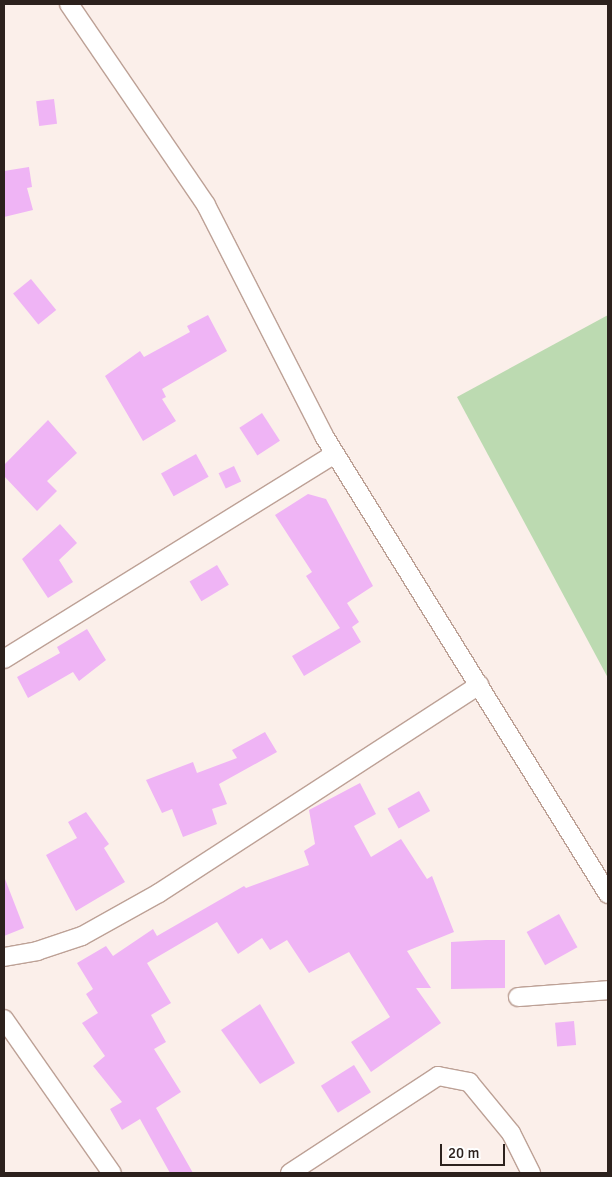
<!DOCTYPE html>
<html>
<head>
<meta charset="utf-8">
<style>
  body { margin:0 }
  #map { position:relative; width:612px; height:1177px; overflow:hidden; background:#fbefea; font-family:Signika,sans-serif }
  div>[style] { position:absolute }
  .green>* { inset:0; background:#bcdab1 }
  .building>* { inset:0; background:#efb4f5; transform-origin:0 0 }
  .roads { filter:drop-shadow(1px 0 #bda196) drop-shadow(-1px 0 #bda196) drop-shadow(0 1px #bda196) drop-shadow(0 -1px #bda196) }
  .minor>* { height:18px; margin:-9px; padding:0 9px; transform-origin:9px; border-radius:9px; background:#fff }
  span { translate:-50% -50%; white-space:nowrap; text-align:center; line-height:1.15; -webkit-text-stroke:4px #fff; paint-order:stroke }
  .frame { position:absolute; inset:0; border:5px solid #2c211d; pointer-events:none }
  .scale { position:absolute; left:440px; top:1144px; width:65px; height:22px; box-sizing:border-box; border:2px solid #2c211d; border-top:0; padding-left:6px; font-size:15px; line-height:18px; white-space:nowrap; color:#2c211d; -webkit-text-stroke:4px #fff; paint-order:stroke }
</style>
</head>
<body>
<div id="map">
  <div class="green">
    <div style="clip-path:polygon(608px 315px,608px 678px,457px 397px)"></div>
  </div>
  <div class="building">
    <div style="left:54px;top:99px;width:25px;height:18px;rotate:83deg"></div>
    <div style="clip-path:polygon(29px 167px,32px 187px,27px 188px,33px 210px,4px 217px,4px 171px)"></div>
    <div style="left:31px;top:279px;width:40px;height:23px;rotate:51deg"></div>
    <div style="clip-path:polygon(208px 315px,227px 351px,162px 389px,166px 397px,162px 399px,176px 421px,143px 441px,105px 376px,140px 351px,144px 357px,190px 332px,187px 326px)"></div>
    <div style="left:262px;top:413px;width:33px;height:27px;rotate:57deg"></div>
    <div style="clip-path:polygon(48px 420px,77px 453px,47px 481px,57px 491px,37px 511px,4px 476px,4px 465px)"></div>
    <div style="left:196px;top:454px;width:26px;height:40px;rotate:61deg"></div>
    <div style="left:234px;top:466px;width:17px;height:17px;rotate:65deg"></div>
    <div style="clip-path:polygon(308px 494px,326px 499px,373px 586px,347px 603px,359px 622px,352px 627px,361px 642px,304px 676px,292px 656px,340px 628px,306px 576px,312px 572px,275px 515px)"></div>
    <div style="clip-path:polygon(60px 524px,77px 543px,59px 560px,73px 582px,48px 598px,22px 559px)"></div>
    <div style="left:217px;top:565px;width:23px;height:32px;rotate:59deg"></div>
    <div style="clip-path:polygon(87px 629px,106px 660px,79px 681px,73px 672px,28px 698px,17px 677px,60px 653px,57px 647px)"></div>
    <div style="clip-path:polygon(265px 732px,277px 752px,219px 784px,227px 804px,212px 809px,217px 824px,183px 837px,172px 809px,162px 813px,146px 780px,193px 762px,197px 773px,237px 758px,232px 750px)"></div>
    <div style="clip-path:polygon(360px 783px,376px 814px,354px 826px,371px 857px,401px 839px,427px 879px,432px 876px,454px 932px,407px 951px,431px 988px,416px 988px,441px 1023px,371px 1072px,351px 1042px,390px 1017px,349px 952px,309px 973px,287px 940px,270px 950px,262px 938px,238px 954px,217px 922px,147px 963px,171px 1003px,151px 1015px,166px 1042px,154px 1049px,181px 1092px,156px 1108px,193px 1173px,170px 1173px,140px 1119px,122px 1130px,110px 1109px,122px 1102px,93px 1066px,105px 1056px,82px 1023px,98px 1013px,86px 994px,93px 989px,77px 963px,106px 946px,113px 956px,153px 929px,157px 936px,244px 886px,246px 888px,309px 865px,304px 851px,315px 844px,309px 810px)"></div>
    <div style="left:419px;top:791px;width:23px;height:36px;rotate:61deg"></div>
    <div style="clip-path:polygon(86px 812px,109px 844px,104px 848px,125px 882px,76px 911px,46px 855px,77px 838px,68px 822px)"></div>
    <div style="clip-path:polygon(5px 879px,24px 928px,4px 936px,4px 880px)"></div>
    <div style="left:559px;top:914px;width:38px;height:37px;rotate:61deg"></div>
    <div style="clip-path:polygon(486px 940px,505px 940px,505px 988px,451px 989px,451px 942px)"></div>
    <div style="clip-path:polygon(260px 1004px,295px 1063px,260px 1084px,221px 1030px)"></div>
    <div style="left:574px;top:1021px;width:24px;height:19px;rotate:85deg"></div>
    <div style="left:354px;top:1065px;width:32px;height:39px;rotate:58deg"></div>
  </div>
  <div class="roads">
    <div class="minor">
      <div style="left:69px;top:4px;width:243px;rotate:55.7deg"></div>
      <div style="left:206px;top:205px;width:259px;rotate:62.9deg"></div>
      <div style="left:324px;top:436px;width:539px;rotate:58.2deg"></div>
      <div style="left:4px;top:659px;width:389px;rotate:-31.8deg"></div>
      <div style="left:4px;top:957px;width:34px;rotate:-10deg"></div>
      <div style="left:37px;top:951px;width:47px;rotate:-18.4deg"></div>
      <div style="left:82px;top:936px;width:88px;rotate:-29.2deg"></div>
      <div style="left:159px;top:893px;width:382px;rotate:-33deg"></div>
      <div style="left:518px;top:997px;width:90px;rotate:-4.4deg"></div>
      <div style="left:4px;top:1019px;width:188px;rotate:55deg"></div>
      <div style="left:290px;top:1173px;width:177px;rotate:-33.2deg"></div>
      <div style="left:438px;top:1076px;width:32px;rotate:11deg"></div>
      <div style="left:469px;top:1082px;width:66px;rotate:50.5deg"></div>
      <div style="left:511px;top:1133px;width:45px;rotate:63.4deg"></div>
    </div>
  </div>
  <div class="frame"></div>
  <div class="scale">20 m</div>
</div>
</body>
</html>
